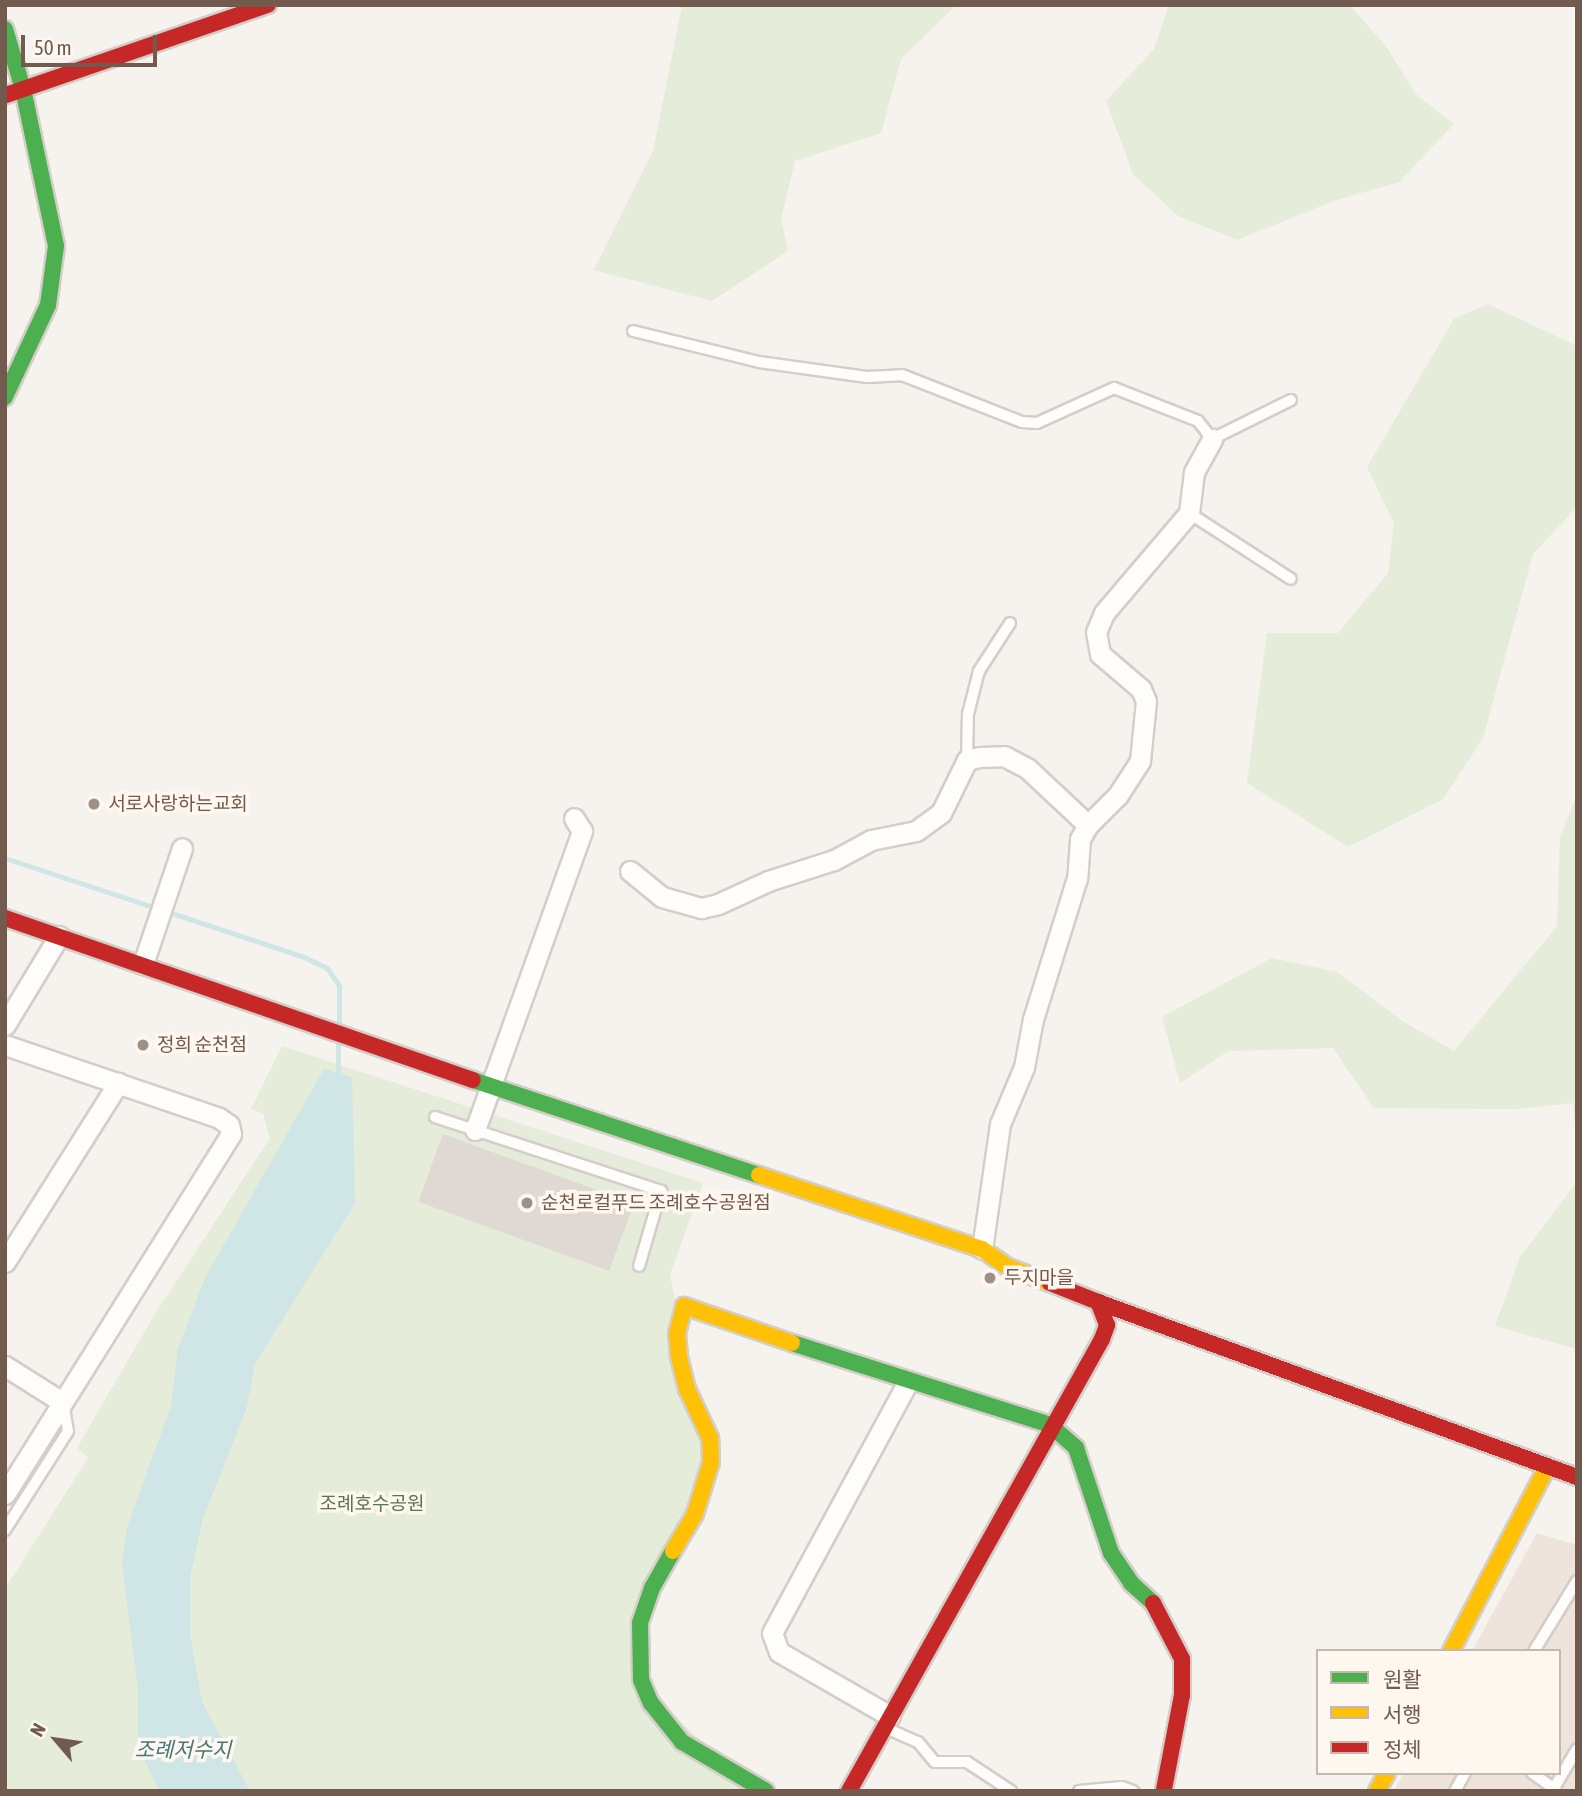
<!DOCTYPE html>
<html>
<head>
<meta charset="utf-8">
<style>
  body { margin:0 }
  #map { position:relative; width:1582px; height:1796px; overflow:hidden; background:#f6f2ed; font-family:"Asap Condensed","Noto Sans KR",sans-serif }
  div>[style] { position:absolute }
  .residential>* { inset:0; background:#eee4db }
  .green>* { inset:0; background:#e5ecd9 }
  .water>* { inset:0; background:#d0e5e5 }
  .stream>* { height:5px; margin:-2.5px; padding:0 2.5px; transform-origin:2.5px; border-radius:2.5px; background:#d0e5e5 }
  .building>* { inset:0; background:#e0d8d3; transform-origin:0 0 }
  .roads { filter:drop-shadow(2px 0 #d4cec8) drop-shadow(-2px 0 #d4cec8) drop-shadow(0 2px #d4cec8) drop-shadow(0 -2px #d4cec8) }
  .lane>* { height:10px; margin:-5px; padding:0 5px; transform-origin:5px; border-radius:5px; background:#fefdfc }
  .street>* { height:19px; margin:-9.5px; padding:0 9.5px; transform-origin:9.5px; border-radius:9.5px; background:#fefdfc }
  .fast>* { height:16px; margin:-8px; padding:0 8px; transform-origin:8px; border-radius:8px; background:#4caf50 }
  .slow>* { height:16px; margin:-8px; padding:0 8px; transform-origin:8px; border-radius:8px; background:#ffc107 }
  .jam>* { height:16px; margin:-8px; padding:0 8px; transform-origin:8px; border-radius:8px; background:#c62828 }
  .dots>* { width:19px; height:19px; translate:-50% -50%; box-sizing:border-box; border:4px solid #fdf7ef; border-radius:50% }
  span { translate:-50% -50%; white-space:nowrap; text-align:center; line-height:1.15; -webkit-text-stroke:7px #fdf7ef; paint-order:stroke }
  .poi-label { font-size:19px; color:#725a4f }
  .left { translate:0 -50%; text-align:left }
  .park-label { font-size:19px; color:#597749 }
  .water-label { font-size:21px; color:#48777c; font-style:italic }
  .frame { position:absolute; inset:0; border:7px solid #725a4f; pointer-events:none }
  .legend { position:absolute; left:1316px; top:1649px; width:245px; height:126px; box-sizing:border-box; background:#fdf7ef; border:2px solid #c5b8af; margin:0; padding:9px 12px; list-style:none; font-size:21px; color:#725a4f }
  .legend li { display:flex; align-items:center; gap:14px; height:35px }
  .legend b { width:35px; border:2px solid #c5b8af }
  .north { position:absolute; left:21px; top:1705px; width:70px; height:70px; -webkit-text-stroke:5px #fdf7ef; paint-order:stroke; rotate:299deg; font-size:19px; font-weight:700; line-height:28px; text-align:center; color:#725a4f }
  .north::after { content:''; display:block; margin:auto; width:24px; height:32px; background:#725a4f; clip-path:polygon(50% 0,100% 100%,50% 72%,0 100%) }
  .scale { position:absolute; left:21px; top:35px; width:136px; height:32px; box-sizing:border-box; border:4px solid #725a4f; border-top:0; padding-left:9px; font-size:21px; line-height:24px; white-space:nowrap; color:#725a4f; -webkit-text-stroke:5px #fdf7ef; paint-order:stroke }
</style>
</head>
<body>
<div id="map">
  <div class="residential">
    <div style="clip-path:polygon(1537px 1533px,1577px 1545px,1577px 1791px,1394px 1791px,1404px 1773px,1559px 1773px,1559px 1651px,1472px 1651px)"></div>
  </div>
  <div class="green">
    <div style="clip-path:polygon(682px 5px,956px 5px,901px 59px,881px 133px,795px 161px,781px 219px,788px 251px,712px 301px,594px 270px,653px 151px)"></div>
    <div style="clip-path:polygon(1169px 5px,1356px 5px,1352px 8px,1385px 45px,1416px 94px,1454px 124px,1399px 182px,1336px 200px,1237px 240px,1178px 216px,1133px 174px,1106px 101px,1154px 49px)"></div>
    <div style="clip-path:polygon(1488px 304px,1577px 346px,1577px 507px,1533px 554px,1483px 738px,1443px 799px,1348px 847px,1247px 783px,1267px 633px,1338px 633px,1388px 573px,1394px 523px,1367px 467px,1454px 319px)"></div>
    <div style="clip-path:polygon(1577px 795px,1577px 1142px,1573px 1103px,1517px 1109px,1374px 1108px,1333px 1048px,1228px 1051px,1180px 1083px,1162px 1017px,1272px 958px,1337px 972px,1401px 1020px,1454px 1051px,1557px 926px,1560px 837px)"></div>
    <div style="clip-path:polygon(282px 1046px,703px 1183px,670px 1275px,705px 1453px,630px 1673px,753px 1791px,5px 1791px,5px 1589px,88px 1458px,77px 1448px,153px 1317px,270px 1138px,263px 1114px,251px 1109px)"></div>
    <div style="clip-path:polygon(1577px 1182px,1577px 1349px,1495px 1326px,1520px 1257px)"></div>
  </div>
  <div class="water">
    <div style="clip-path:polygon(324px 1069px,352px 1077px,355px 1203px,255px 1364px,247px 1407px,203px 1518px,190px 1577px,190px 1634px,202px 1702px,250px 1791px,159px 1791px,138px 1746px,138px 1689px,122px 1564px,127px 1527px,171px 1406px,178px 1348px,206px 1276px)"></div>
  </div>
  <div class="stream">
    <div style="left:5px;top:858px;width:313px;rotate:18.3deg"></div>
    <div style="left:302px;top:956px;width:28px;rotate:26deg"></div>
    <div style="left:327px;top:968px;width:21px;rotate:55deg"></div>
    <div style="left:339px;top:985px;width:38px;rotate:90deg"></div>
    <div style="left:338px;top:1073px;width:30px;rotate:-90deg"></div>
  </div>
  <div class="building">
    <div style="left:443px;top:1134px;width:203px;height:72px;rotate:20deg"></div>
  </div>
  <div class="roads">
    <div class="lane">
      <div style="left:633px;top:331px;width:130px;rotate:13.8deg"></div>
      <div style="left:759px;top:362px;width:109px;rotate:7.9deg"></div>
      <div style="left:867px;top:377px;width:35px;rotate:-3deg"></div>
      <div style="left:902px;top:375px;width:129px;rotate:21.4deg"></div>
      <div style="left:1022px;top:422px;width:15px;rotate:4deg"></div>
      <div style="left:1037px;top:423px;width:85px;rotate:-24.4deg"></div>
      <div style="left:1114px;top:388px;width:90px;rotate:21.4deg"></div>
      <div style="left:1198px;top:421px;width:23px;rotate:52deg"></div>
      <div style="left:1212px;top:439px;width:88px;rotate:-26.3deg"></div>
      <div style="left:1189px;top:513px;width:121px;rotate:32.9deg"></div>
      <div style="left:967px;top:760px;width:46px;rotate:-88.8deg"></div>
      <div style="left:968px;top:714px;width:44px;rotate:-75.7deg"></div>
      <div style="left:979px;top:671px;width:57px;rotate:-57.1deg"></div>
      <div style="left:435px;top:1117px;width:238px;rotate:18.1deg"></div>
      <div style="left:661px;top:1191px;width:78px;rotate:106.3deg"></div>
      <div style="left:5px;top:1530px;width:117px;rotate:-57.5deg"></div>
      <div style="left:68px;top:1431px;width:28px;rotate:-100deg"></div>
      <div style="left:1534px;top:1651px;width:82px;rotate:-58.4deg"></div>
      <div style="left:886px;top:1728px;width:35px;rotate:24deg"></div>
      <div style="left:918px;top:1742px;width:26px;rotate:50deg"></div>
      <div style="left:935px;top:1762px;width:32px"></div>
      <div style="left:967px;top:1762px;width:53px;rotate:33.4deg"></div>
      <div style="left:1532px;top:1773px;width:29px;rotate:35deg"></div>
      <div style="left:1554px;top:1788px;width:45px;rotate:-59.5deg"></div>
      <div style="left:1079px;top:1791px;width:43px;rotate:-5.3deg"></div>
      <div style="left:1122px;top:1787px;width:12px;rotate:20deg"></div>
      <div style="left:1455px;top:1791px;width:21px;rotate:-61deg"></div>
    </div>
    <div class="street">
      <div style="left:1088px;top:825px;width:42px;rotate:-45deg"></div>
      <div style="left:1118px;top:795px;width:40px;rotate:-57.1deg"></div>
      <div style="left:1140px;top:761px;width:60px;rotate:-84.3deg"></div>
      <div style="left:1146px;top:701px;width:13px;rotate:-113deg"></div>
      <div style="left:1141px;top:689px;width:54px;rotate:-139.5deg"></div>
      <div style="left:1100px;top:654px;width:22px;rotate:-100deg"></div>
      <div style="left:1096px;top:632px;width:21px;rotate:-67deg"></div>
      <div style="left:1104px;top:613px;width:131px;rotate:-49.6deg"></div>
      <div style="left:1189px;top:513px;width:41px;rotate:-83deg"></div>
      <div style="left:1194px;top:472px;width:38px;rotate:-61deg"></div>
      <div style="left:630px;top:871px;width:41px;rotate:39.1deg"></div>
      <div style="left:662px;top:897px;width:41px;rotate:15.8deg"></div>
      <div style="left:701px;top:908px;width:17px;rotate:-13deg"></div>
      <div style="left:718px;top:904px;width:55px;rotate:-24.7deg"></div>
      <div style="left:768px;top:881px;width:69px;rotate:-17.7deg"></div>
      <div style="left:834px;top:860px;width:42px;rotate:-28.4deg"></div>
      <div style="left:871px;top:840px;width:46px;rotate:-11.3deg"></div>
      <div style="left:916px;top:831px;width:31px;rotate:-36deg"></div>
      <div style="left:941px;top:813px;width:59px;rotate:-63.9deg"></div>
      <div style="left:967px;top:760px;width:13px;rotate:-13deg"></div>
      <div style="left:980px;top:757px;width:24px;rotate:-2deg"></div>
      <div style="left:1004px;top:756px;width:26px;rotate:28deg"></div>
      <div style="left:1027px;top:768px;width:83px;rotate:43.1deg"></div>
      <div style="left:1088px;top:825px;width:16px;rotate:120deg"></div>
      <div style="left:1080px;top:839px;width:39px;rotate:94deg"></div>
      <div style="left:1077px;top:878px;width:148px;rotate:107.3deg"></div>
      <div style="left:1033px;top:1019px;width:49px;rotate:100.6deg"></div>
      <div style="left:1024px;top:1067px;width:62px;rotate:112.8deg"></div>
      <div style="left:1000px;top:1124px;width:126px;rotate:98.2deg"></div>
      <div style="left:143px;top:964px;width:122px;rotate:-71.4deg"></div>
      <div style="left:5px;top:1025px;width:104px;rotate:-58.8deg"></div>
      <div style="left:5px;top:1045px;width:226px;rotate:18.8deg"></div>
      <div style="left:219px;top:1118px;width:12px;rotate:35deg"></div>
      <div style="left:229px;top:1125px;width:9px;rotate:77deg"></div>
      <div style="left:231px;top:1134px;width:425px;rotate:122.1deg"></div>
      <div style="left:475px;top:1130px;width:318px;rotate:-70.3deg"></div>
      <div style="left:582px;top:831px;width:15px;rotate:-122deg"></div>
      <div style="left:5px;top:1262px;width:212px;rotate:-57.7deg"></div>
      <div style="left:5px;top:1366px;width:67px;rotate:32.3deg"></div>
      <div style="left:890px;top:1716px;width:128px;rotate:-150deg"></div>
      <div style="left:779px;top:1652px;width:20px;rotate:-110deg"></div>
      <div style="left:772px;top:1633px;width:284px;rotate:-61.6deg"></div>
    </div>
    <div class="fast">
      <div style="left:5px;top:29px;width:63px;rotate:73.3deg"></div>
      <div style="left:23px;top:89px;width:160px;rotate:78.1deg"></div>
      <div style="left:56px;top:246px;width:60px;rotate:97.7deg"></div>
      <div style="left:48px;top:305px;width:102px;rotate:115.1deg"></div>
      <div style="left:473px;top:1080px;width:301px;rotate:18.4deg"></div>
      <div style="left:792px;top:1343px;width:271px;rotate:17.6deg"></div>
      <div style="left:1050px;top:1425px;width:35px;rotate:41deg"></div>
      <div style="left:1076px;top:1448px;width:111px;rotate:71.6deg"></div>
      <div style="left:1111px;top:1553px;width:36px;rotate:56deg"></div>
      <div style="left:1131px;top:1583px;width:30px;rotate:42deg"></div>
      <div style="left:673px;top:1551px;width:43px;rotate:119.6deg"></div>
      <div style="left:652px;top:1588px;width:37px;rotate:109deg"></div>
      <div style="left:640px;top:1623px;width:57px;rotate:89deg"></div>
      <div style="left:641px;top:1680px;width:25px;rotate:67deg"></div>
      <div style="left:651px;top:1703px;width:50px;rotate:51.5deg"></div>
      <div style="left:682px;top:1742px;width:97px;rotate:30.3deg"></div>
    </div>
    <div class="slow">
      <div style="left:759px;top:1175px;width:235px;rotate:18.4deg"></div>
      <div style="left:982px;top:1249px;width:32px;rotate:35deg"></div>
      <div style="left:1008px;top:1267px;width:45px;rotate:20.9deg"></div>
      <div style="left:673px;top:1551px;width:43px;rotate:-59.3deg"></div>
      <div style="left:695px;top:1514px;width:54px;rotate:-72.9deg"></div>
      <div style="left:711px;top:1462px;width:24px;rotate:-92deg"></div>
      <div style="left:710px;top:1438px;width:54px;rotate:-115.1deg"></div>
      <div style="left:687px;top:1389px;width:34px;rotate:-104deg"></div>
      <div style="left:679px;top:1356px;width:23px;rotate:-95deg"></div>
      <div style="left:677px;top:1333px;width:28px;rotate:-75deg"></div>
      <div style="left:684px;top:1306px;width:114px;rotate:18.9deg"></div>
      <div style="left:1451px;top:1651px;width:208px;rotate:-62.4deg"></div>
      <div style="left:1377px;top:1791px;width:21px;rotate:-61deg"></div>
    </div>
    <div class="jam">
      <div style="left:6px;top:95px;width:277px;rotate:-19deg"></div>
      <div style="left:5px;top:918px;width:495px;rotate:19.1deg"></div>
      <div style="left:1098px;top:1302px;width:510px;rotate:20.07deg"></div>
      <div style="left:1153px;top:1603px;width:63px;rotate:62.6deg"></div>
      <div style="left:1182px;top:1659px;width:36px;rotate:90deg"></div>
      <div style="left:1182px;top:1695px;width:96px;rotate:100.8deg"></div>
      <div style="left:849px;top:1791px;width:518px;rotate:-60.76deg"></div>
      <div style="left:1102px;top:1339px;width:15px;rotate:-70deg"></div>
      <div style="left:1107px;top:1325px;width:25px;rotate:-111deg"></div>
      <div style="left:1098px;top:1302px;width:52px;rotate:-158.4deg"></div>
    </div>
  </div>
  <div class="dots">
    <div style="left:94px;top:804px;background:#a08f86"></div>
    <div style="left:143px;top:1045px;background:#a08f86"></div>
    <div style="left:527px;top:1203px;background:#a08f86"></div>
    <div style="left:990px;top:1278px;background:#a08f86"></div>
  </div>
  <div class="poi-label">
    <span class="left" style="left:108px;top:804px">서로사랑하는교회</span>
    <span class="left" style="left:157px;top:1045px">정희 순천점</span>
    <span class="left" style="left:541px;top:1203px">순천로컬푸드 조례호수공원점</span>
    <span class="left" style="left:1004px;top:1278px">두지마을</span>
  </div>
  <div class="park-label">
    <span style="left:372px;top:1504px">조례호수공원</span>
  </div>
  <div class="water-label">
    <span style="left:183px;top:1749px">조례저수지</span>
  </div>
  <div class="frame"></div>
  <ul class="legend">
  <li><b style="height:9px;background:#4caf50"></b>원활</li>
  <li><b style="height:9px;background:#ffc107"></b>서행</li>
  <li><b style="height:9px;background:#c62828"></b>정체</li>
  </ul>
  <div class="north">N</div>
  <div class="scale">50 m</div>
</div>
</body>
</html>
